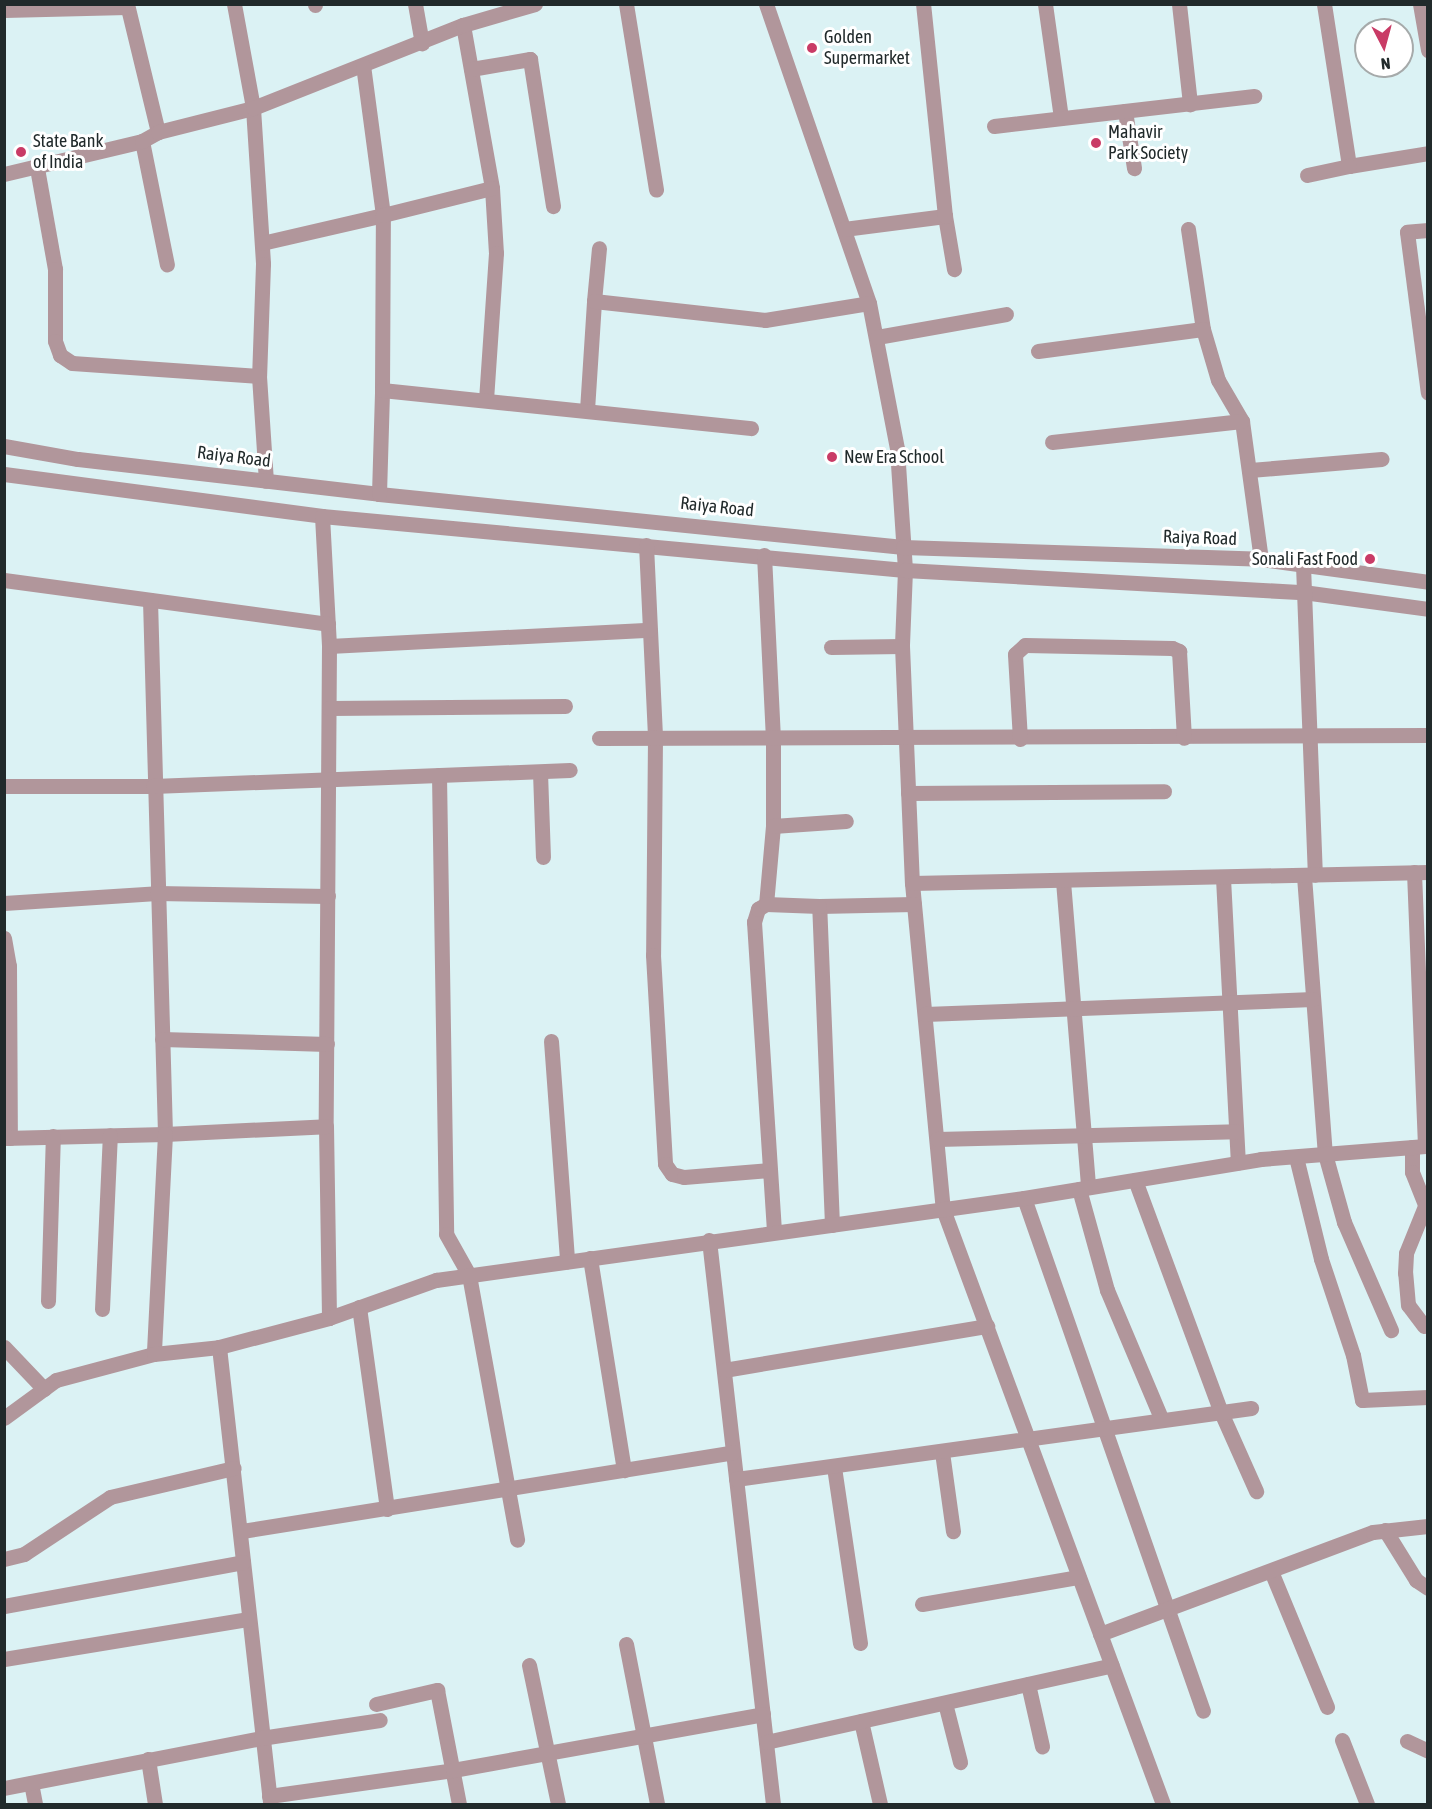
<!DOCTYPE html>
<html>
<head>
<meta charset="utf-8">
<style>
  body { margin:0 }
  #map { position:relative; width:1432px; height:1809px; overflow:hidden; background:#dbf2f4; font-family:"Asap Condensed",sans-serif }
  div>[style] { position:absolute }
  .minor>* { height:15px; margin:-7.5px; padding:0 7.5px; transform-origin:7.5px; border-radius:7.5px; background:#b1969b }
  .dots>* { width:16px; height:16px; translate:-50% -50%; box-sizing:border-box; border:3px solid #fff; border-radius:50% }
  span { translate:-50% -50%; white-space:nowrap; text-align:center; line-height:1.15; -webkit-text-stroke:6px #fff; paint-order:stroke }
  .poi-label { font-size:18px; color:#212a2b }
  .left { translate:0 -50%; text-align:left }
  .right { translate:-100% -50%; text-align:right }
  .street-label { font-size:18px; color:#212a2b }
  .frame { position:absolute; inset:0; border:6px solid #212a2b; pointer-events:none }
  .north { position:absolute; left:1354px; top:18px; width:60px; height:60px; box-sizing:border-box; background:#fff; border:2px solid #a6aaaa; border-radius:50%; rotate:174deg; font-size:16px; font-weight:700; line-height:24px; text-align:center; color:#212a2b }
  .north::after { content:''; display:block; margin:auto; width:21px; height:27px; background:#c93b66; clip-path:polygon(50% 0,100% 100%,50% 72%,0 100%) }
</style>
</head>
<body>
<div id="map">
  <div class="minor">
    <div style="left:127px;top:4px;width:132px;rotate:76.4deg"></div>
    <div style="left:234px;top:4px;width:106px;rotate:79.6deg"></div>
    <div style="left:253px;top:108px;width:156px;rotate:86.3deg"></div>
    <div style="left:263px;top:264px;width:112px;rotate:92deg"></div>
    <div style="left:259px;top:376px;width:105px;rotate:86.2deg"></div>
    <div style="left:315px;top:4px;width:1px;rotate:90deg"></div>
    <div style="left:415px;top:4px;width:40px;rotate:80deg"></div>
    <div style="left:626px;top:4px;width:188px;rotate:80.8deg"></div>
    <div style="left:766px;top:4px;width:316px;rotate:71deg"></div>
    <div style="left:869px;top:303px;width:149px;rotate:79.1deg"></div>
    <div style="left:897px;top:449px;width:121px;rotate:86.2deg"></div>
    <div style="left:905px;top:570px;width:76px;rotate:92.3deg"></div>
    <div style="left:902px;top:646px;width:237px;rotate:87.6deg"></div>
    <div style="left:912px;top:883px;width:327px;rotate:84.6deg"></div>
    <div style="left:943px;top:1209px;width:634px;rotate:69.71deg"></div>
    <div style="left:1045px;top:4px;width:115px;rotate:82deg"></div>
    <div style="left:1179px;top:4px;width:101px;rotate:83.7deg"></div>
    <div style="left:1324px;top:4px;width:164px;rotate:81.2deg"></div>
    <div style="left:1349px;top:166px;width:80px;rotate:-9.3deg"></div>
    <div style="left:1420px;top:4px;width:47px;rotate:80.1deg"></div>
    <div style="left:4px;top:10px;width:123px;rotate:-1.4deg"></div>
    <div style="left:463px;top:25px;width:166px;rotate:79.9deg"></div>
    <div style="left:492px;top:188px;width:65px;rotate:86.5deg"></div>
    <div style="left:496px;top:253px;width:146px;rotate:93.9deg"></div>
    <div style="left:471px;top:69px;width:60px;rotate:-9.6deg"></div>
    <div style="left:530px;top:59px;width:149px;rotate:81.1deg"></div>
    <div style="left:1125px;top:111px;width:58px;rotate:81deg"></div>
    <div style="left:994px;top:126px;width:262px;rotate:-6.6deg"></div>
    <div style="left:142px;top:141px;width:126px;rotate:78.6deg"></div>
    <div style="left:37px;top:168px;width:103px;rotate:79.9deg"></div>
    <div style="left:55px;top:269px;width:72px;rotate:90deg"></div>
    <div style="left:55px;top:341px;width:15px;rotate:70deg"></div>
    <div style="left:60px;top:355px;width:14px;rotate:34deg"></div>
    <div style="left:72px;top:363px;width:187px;rotate:4deg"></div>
    <div style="left:4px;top:174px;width:142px;rotate:-13.4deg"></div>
    <div style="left:142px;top:141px;width:18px;rotate:-29deg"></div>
    <div style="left:158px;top:132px;width:98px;rotate:-14.2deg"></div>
    <div style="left:253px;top:108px;width:226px;rotate:-21.6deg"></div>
    <div style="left:463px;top:25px;width:75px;rotate:-16.3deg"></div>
    <div style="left:1307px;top:175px;width:43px;rotate:-12.1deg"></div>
    <div style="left:945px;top:216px;width:54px;rotate:80.4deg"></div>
    <div style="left:844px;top:229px;width:102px;rotate:-7.3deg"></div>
    <div style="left:945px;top:216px;width:213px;rotate:-95.9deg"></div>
    <div style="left:1188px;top:229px;width:101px;rotate:81.5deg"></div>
    <div style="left:1428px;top:230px;width:21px;rotate:175deg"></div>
    <div style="left:1407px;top:232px;width:162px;rotate:82.6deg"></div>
    <div style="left:262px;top:243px;width:124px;rotate:-13deg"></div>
    <div style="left:383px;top:215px;width:150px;rotate:-97.6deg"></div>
    <div style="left:594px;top:301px;width:53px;rotate:-84.6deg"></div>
    <div style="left:877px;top:337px;width:131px;rotate:-10.1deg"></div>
    <div style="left:1038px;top:351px;width:166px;rotate:-7.6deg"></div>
    <div style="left:1203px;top:329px;width:53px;rotate:73.6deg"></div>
    <div style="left:1218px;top:380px;width:48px;rotate:59.7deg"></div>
    <div style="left:1242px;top:421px;width:139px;rotate:82.2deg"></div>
    <div style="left:382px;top:390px;width:175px;rotate:-89.7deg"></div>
    <div style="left:383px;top:215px;width:112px;rotate:-13.9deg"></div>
    <div style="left:587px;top:410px;width:109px;rotate:-86.3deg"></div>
    <div style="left:594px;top:301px;width:172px;rotate:6.3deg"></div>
    <div style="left:765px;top:320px;width:105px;rotate:-9.3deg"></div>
    <div style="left:1052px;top:442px;width:191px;rotate:-6.3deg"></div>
    <div style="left:4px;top:446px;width:75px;rotate:10deg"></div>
    <div style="left:78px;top:459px;width:303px;rotate:6.6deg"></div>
    <div style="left:379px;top:494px;width:527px;rotate:5.78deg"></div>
    <div style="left:903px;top:547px;width:358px;rotate:1.9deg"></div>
    <div style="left:1261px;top:559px;width:169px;rotate:7.8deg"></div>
    <div style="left:1250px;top:470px;width:132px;rotate:-4.8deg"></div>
    <div style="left:4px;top:474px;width:321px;rotate:7.5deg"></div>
    <div style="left:322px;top:516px;width:585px;rotate:5.29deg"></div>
    <div style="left:905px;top:570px;width:399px;rotate:3.2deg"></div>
    <div style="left:1303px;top:592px;width:126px;rotate:7.7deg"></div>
    <div style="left:379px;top:494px;width:104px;rotate:-88.3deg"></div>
    <div style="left:382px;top:390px;width:371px;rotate:5.9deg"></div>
    <div style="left:322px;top:516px;width:130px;rotate:86.9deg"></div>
    <div style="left:329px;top:646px;width:480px;rotate:90.4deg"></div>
    <div style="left:326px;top:1126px;width:192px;rotate:89.1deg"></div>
    <div style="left:646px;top:545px;width:192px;rotate:87.3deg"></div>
    <div style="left:655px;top:737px;width:218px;rotate:90.5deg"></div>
    <div style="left:653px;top:955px;width:209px;rotate:86.7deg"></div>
    <div style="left:665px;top:1164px;width:12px;rotate:55deg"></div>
    <div style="left:672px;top:1174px;width:12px;rotate:14deg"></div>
    <div style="left:684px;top:1177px;width:86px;rotate:-4.7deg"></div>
    <div style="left:764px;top:555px;width:183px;rotate:87.2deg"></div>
    <div style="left:773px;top:738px;width:88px;rotate:90deg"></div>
    <div style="left:773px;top:826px;width:78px;rotate:95.1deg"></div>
    <div style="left:1303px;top:565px;width:310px;rotate:87.8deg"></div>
    <div style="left:4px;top:580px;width:327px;rotate:7.7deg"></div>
    <div style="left:150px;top:600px;width:534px;rotate:88.39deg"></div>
    <div style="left:165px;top:1134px;width:161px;rotate:-2.8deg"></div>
    <div style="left:329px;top:646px;width:321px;rotate:-2.9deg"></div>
    <div style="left:831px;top:647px;width:71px;rotate:-0.8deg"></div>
    <div style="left:329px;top:708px;width:236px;rotate:-0.5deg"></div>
    <div style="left:599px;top:738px;width:829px;rotate:-0.21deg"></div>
    <div style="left:1020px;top:739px;width:85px;rotate:-93.4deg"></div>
    <div style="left:1015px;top:654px;width:13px;rotate:-42deg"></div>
    <div style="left:1025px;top:645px;width:147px;rotate:1.2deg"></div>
    <div style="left:1172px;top:648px;width:8px;rotate:23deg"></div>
    <div style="left:1179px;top:651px;width:87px;rotate:86.7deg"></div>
    <div style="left:540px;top:772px;width:85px;rotate:88deg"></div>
    <div style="left:439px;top:775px;width:459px;rotate:89.1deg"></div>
    <div style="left:446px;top:1234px;width:47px;rotate:60.7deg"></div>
    <div style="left:469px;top:1275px;width:269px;rotate:79.7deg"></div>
    <div style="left:4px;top:786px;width:149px"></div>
    <div style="left:153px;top:786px;width:417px;rotate:-2.2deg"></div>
    <div style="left:908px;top:793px;width:256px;rotate:-0.4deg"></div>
    <div style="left:773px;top:826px;width:73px;rotate:-3.9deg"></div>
    <div style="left:1414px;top:872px;width:274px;rotate:87.7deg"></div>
    <div style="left:1304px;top:876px;width:279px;rotate:85.7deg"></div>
    <div style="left:1325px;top:1154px;width:71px;rotate:74.4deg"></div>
    <div style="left:1344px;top:1222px;width:118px;rotate:66.5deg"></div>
    <div style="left:1223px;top:878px;width:285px;rotate:87deg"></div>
    <div style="left:1063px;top:881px;width:307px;rotate:85.3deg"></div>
    <div style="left:912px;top:883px;width:516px;rotate:-1.22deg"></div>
    <div style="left:4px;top:903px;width:153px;rotate:-3.7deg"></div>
    <div style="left:157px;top:893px;width:171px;rotate:1deg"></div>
    <div style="left:4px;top:938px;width:28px;rotate:80deg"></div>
    <div style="left:9px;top:966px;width:172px;rotate:89.7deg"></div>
    <div style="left:925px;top:1014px;width:388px;rotate:-2.2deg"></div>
    <div style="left:162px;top:1039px;width:165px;rotate:1.7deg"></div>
    <div style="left:551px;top:1041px;width:221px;rotate:85.8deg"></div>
    <div style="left:4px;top:1138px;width:161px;rotate:-1.4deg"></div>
    <div style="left:165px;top:1134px;width:220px;rotate:92.9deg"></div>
    <div style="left:937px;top:1139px;width:299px;rotate:-1.5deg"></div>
    <div style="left:1412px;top:1147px;width:25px;rotate:90deg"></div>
    <div style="left:1412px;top:1172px;width:43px;rotate:68.2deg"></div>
    <div style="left:1296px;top:1157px;width:105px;rotate:76.2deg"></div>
    <div style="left:1321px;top:1259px;width:101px;rotate:71.6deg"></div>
    <div style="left:1353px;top:1355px;width:46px;rotate:78.7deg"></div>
    <div style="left:1362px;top:1400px;width:66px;rotate:-2.6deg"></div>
    <div style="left:1135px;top:1180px;width:245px;rotate:69.7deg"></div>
    <div style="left:1220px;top:1410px;width:89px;rotate:66deg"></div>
    <div style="left:1079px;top:1189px;width:105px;rotate:74.5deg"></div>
    <div style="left:1107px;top:1290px;width:139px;rotate:67.1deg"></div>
    <div style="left:1024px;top:1198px;width:543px;rotate:70.76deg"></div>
    <div style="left:832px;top:1225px;width:319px;rotate:-92.3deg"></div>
    <div style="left:819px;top:906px;width:95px;rotate:-1.2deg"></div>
    <div style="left:774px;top:1231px;width:310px;rotate:-93.7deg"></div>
    <div style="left:754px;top:922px;width:14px;rotate:-73deg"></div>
    <div style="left:758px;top:909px;width:9px;rotate:-32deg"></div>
    <div style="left:766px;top:904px;width:53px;rotate:2.2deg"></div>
    <div style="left:709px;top:1240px;width:568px;rotate:83.53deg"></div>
    <div style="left:590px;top:1258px;width:215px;rotate:80.9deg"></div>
    <div style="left:48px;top:1301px;width:165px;rotate:-88.3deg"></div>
    <div style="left:359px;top:1307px;width:204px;rotate:82.1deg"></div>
    <div style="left:102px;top:1309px;width:174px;rotate:-87.4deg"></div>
    <div style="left:1424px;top:1326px;width:26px;rotate:-127deg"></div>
    <div style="left:1408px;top:1305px;width:32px;rotate:-95deg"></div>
    <div style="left:1405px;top:1273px;width:20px;rotate:-87deg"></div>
    <div style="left:1406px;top:1253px;width:51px;rotate:-68deg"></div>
    <div style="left:4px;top:1347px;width:58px;rotate:46.4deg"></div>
    <div style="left:219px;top:1347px;width:460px;rotate:83.6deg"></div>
    <div style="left:724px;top:1370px;width:267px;rotate:-9.5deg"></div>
    <div style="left:4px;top:1418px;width:64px;rotate:-36.2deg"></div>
    <div style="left:56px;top:1380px;width:101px;rotate:-14.9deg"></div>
    <div style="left:154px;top:1354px;width:65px;rotate:-6.1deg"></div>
    <div style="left:219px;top:1347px;width:114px;rotate:-14.8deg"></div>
    <div style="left:329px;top:1318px;width:114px;rotate:-19.6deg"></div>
    <div style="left:436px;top:1280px;width:594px;rotate:-7.94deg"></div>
    <div style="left:1024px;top:1198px;width:240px;rotate:-9.3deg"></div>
    <div style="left:1261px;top:1159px;width:168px;rotate:-4.5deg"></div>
    <div style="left:942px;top:1452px;width:80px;rotate:82.1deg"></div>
    <div style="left:834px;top:1467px;width:178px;rotate:81.6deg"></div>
    <div style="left:736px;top:1479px;width:520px;rotate:-7.85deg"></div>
    <div style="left:1385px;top:1530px;width:59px;rotate:58.2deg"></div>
    <div style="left:1416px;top:1580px;width:14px;rotate:34deg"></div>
    <div style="left:242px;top:1531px;width:497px;rotate:-9.1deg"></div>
    <div style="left:4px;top:1559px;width:21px;rotate:-14deg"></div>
    <div style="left:24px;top:1554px;width:103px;rotate:-33.5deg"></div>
    <div style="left:110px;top:1497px;width:127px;rotate:-13.2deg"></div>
    <div style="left:1271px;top:1571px;width:147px;rotate:67.6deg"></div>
    <div style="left:922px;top:1604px;width:159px;rotate:-9.8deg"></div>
    <div style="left:4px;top:1606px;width:243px;rotate:-10.4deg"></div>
    <div style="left:1100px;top:1634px;width:291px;rotate:-20.5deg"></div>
    <div style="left:1373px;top:1532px;width:55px;rotate:-6.2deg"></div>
    <div style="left:626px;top:1644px;width:163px;rotate:79deg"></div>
    <div style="left:4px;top:1659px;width:248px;rotate:-9.3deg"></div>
    <div style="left:529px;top:1665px;width:142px;rotate:78.2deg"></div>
    <div style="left:1028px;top:1684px;width:64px;rotate:77.3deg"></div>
    <div style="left:945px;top:1703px;width:61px;rotate:75.7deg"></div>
    <div style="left:376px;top:1704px;width:63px;rotate:-12.9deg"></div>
    <div style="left:437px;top:1690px;width:116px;rotate:79.1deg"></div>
    <div style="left:861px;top:1721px;width:85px;rotate:77.1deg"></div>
    <div style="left:1342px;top:1740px;width:69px;rotate:68.7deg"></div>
    <div style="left:1407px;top:1741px;width:23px;rotate:25deg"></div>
    <div style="left:766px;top:1742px;width:354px;rotate:-12.5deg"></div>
    <div style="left:148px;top:1759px;width:46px;rotate:81.2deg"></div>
    <div style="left:31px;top:1783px;width:21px;rotate:79deg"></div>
    <div style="left:4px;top:1788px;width:262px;rotate:-11deg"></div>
    <div style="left:261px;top:1738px;width:120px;rotate:-8.6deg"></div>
    <div style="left:269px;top:1796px;width:186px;rotate:-8deg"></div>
    <div style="left:453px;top:1770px;width:315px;rotate:-10.2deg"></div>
  </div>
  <div class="dots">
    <div style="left:812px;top:48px;background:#c93b66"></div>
    <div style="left:1096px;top:143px;background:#c93b66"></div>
    <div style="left:21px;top:152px;background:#c93b66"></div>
    <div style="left:832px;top:457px;background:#c93b66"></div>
    <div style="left:1370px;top:559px;background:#c93b66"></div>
  </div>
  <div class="poi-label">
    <span class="left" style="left:824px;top:48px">Golden<br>Supermarket</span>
    <span class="left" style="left:1108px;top:143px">Mahavir<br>Park Society</span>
    <span class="left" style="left:33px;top:152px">State Bank<br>of India</span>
    <span class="left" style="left:844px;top:457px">New Era School</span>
    <span class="right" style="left:1358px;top:559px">Sonali Fast Food</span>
  </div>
  <div class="street-label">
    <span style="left:234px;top:457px;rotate:7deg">Raiya Road</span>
    <span style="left:717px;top:507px;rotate:6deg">Raiya Road</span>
    <span style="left:1200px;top:538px;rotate:2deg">Raiya Road</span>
  </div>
  <div class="frame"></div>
  <div class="north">N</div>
</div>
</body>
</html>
